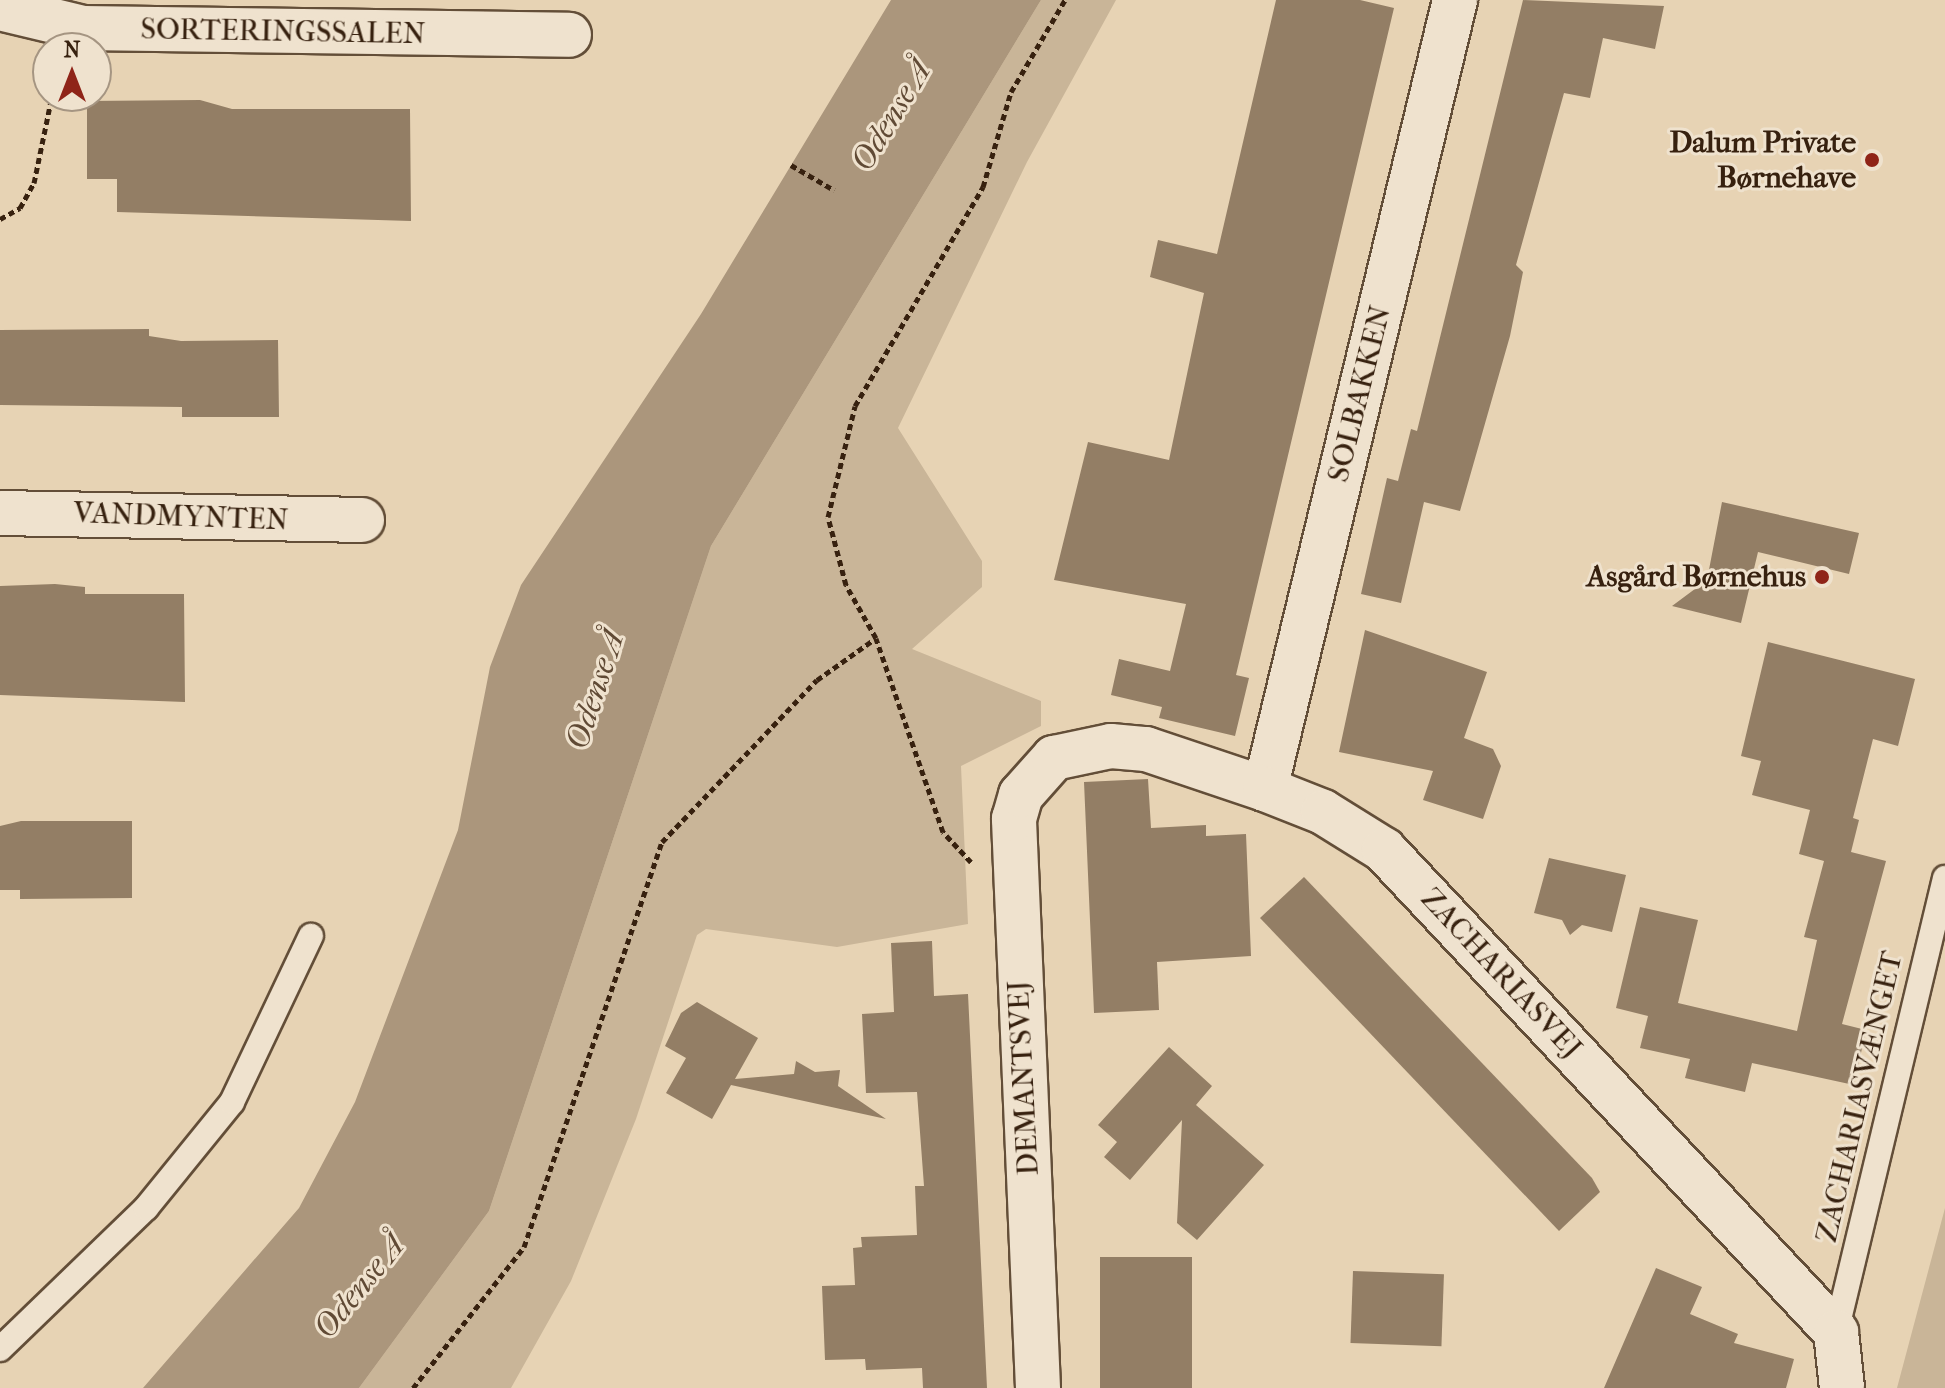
<!DOCTYPE html>
<html>
<head>
<meta charset="utf-8">
<style>
  body { margin:0 }
  #map { position:relative; width:1945px; height:1388px; overflow:hidden; background:#e7d3b4; font-family:"IM FELL French Canon",serif }
  div>[style] { position:absolute }
  .green>* { inset:0; background:#c9b598 }
  .water>* { inset:0; background:#ab967c }
  .building>* { inset:0; background:#937e65; transform-origin:0 0 }
  .path>* { height:5px; margin-top:-2.5px; transform-origin:0; background:repeating-linear-gradient(90deg,#37210f 0 6px,transparent 0 10px) }
  .roads { filter:drop-shadow(2px 0 #634e38) drop-shadow(-2px 0 #634e38) drop-shadow(0 2px #634e38) drop-shadow(0 -2px #634e38) }
  .service>* { height:24px; margin:-12px; padding:0 12px; transform-origin:12px; border-radius:12px; background:#efe2ce }
  .minor>* { height:44px; margin:-22px; padding:0 22px; transform-origin:22px; border-radius:22px; background:#efe2ce }
  .dots>* { width:22px; height:22px; translate:-50% -50%; box-sizing:border-box; border:4px solid #efe2ce; border-radius:50% }
  span { translate:-50% -50%; white-space:nowrap; text-align:center; line-height:1.15; -webkit-text-stroke:6px #efe2ce; paint-order:stroke }
  .street-label { font-size:30px; color:#37210f }
  .poi-label { font-size:30px; color:#37210f; font-weight:700 }
  .right { translate:-100% -50%; text-align:right }
  .water-label { font-size:32px; color:#604a35; font-style:italic }
  .north { position:absolute; left:32px; top:32px; width:80px; height:80px; box-sizing:border-box; background:#efe2ce; border:2px solid #a59582; border-radius:50%; rotate:0deg; font-size:22px; font-weight:700; line-height:32px; text-align:center; color:#37210f }
  .north::after { content:''; display:block; margin:auto; width:28px; height:36px; background:#8f2418; clip-path:polygon(50% 0,100% 100%,50% 72%,0 100%) }
</style>
</head>
<body>
<div id="map">
  <div class="green">
    <div style="clip-path:polygon(1041px 0,1116px 0,1027px 162px,898px 428px,982px 561px,982px 587px,912px 649px,1041px 701px,1041px 726px,961px 766px,968px 924px,837px 947px,706px 929px,697px 935px,636px 1119px,571px 1281px,511px 1388px,359px 1388px,489px 1211px,711px 546px)"></div>
    <div style="clip-path:polygon(1945px 1208px,1945px 1388px,1897px 1388px)"></div>
  </div>
  <div class="water">
    <div style="clip-path:polygon(891px 0,1041px 0,711px 546px,489px 1211px,359px 1388px,143px 1388px,299px 1208px,355px 1102px,458px 830px,490px 667px,521px 585px,701px 314px)"></div>
  </div>
  <div class="building">
    <div style="clip-path:polygon(1276px 0,1360px 0,1394px 8px,1236px 675px,1249px 678px,1235px 736px,1159px 718px,1162px 707px,1111px 695px,1119px 659px,1170px 671px,1186px 604px,1054px 580px,1088px 442px,1169px 460px,1204px 293px,1150px 277px,1158px 240px,1217px 254px)"></div>
    <div style="clip-path:polygon(1523px 0,1664px 6px,1655px 49px,1603px 38px,1590px 98px,1564px 93px,1516px 265px,1523px 272px,1510px 336px,1460px 511px,1424px 502px,1401px 603px,1361px 594px,1387px 478px,1398px 481px,1411px 429px,1417px 431px)"></div>
    <div style="clip-path:polygon(200px 100px,232px 109px,410px 109px,411px 221px,117px 212px,117px 179px,87px 179px,87px 101px)"></div>
    <div style="clip-path:polygon(149px 329px,149px 336px,181px 341px,278px 340px,279px 417px,182px 417px,182px 407px,0 405px,0 330px)"></div>
    <div style="clip-path:polygon(1722px 502px,1859px 533px,1849px 574px,1758px 552px,1741px 623px,1672px 606px,1707px 580px)"></div>
    <div style="clip-path:polygon(55px 584px,85px 587px,85px 594px,184px 594px,185px 702px,0 695px,0 586px)"></div>
    <div style="clip-path:polygon(1365px 630px,1487px 672px,1464px 738px,1493px 749px,1501px 766px,1483px 819px,1423px 800px,1433px 771px,1339px 752px)"></div>
    <div style="clip-path:polygon(1768px 642px,1915px 679px,1898px 746px,1873px 739px,1853px 818px,1859px 820px,1851px 852px,1886px 861px,1842px 1024px,1866px 1030px,1854px 1085px,1752px 1063px,1745px 1092px,1685px 1078px,1690px 1059px,1640px 1048px,1648px 1016px,1616px 1008px,1640px 907px,1698px 920px,1678px 1003px,1797px 1031px,1817px 940px,1804px 937px,1824px 861px,1799px 854px,1810px 810px,1752px 795px,1761px 761px,1741px 756px)"></div>
    <div style="clip-path:polygon(1148px 779px,1151px 828px,1206px 825px,1206px 836px,1246px 834px,1251px 956px,1157px 962px,1159px 1010px,1094px 1013px,1084px 782px)"></div>
    <div style="clip-path:polygon(21px 821px,132px 821px,132px 898px,20px 899px,20px 890px,0 890px,0 826px)"></div>
    <div style="clip-path:polygon(1549px 858px,1626px 875px,1612px 932px,1582px 925px,1570px 935px,1562px 920px,1534px 913px)"></div>
    <div style="clip-path:polygon(1304px 877px,1592px 1178px,1600px 1192px,1559px 1231px,1260px 918px)"></div>
    <div style="clip-path:polygon(932px 941px,934px 996px,968px 994px,987px 1388px,923px 1388px,922px 1368px,866px 1370px,865px 1359px,825px 1360px,822px 1286px,855px 1285px,853px 1248px,862px 1247px,861px 1237px,917px 1235px,915px 1186px,924px 1186px,917px 1092px,866px 1093px,862px 1014px,894px 1012px,891px 943px)"></div>
    <div style="clip-path:polygon(697px 1002px,758px 1038px,735px 1079px,794px 1074px,796px 1061px,815px 1072px,840px 1070px,838px 1086px,886px 1119px,731px 1085px,712px 1119px,666px 1093px,686px 1058px,665px 1046px,681px 1013px)"></div>
    <div style="clip-path:polygon(1169px 1047px,1212px 1086px,1196px 1105px,1264px 1165px,1197px 1240px,1177px 1223px,1182px 1120px,1130px 1180px,1104px 1157px,1117px 1142px,1098px 1125px)"></div>
    <div style="left:1100px;top:1257px;width:92px;height:131px"></div>
    <div style="clip-path:polygon(1656px 1268px,1702px 1287px,1690px 1314px,1738px 1334px,1734px 1343px,1794px 1359px,1786px 1388px,1604px 1388px)"></div>
    <div style="left:1353px;top:1271px;width:91px;height:72px;rotate:2deg"></div>
  </div>
  <div class="path">
    <div style="left:791px;top:165px;width:50px;rotate:30.2deg"></div>
    <div style="left:0;top:219px;width:23px;rotate:-29deg"></div>
    <div style="left:20px;top:208px;width:29px;rotate:-61deg"></div>
    <div style="left:34px;top:183px;width:89px;rotate:-78.3deg"></div>
    <div style="left:971px;top:862px;width:41px;rotate:-133deg"></div>
    <div style="left:943px;top:832px;width:205px;rotate:-109.1deg"></div>
    <div style="left:876px;top:638px;width:61px;rotate:-119.5deg"></div>
    <div style="left:846px;top:585px;width:70px;rotate:-104.8deg"></div>
    <div style="left:828px;top:517px;width:114px;rotate:-76.3deg"></div>
    <div style="left:855px;top:406px;width:254px;rotate:-59.7deg"></div>
    <div style="left:983px;top:187px;width:99px;rotate:-73.6deg"></div>
    <div style="left:1011px;top:92px;width:107px;rotate:-59.6deg"></div>
    <div style="left:413px;top:1388px;width:179px;rotate:-51.8deg"></div>
    <div style="left:524px;top:1247px;width:428px;rotate:-71.2deg"></div>
    <div style="left:662px;top:842px;width:224px;rotate:-46.3deg"></div>
    <div style="left:817px;top:680px;width:72px;rotate:-35.4deg"></div>
  </div>
  <div class="roads">
    <div class="service">
      <div style="left:1836px;top:1332px;width:467px;rotate:-76.5deg"></div>
      <div style="left:0;top:1349px;width:203px;rotate:-44deg"></div>
      <div style="left:146px;top:1208px;width:136px;rotate:-50.9deg"></div>
      <div style="left:232px;top:1102px;width:184px;rotate:-64.6deg"></div>
    </div>
    <div class="minor">
      <div style="left:0;top:8px;width:85px;rotate:13.5deg"></div>
      <div style="left:83px;top:28px;width:486px;rotate:0.8deg"></div>
      <div style="left:0;top:513px;width:362px;rotate:1.1deg"></div>
      <div style="left:1265px;top:789px;width:812px;rotate:-76.46deg"></div>
      <div style="left:1038px;top:1388px;width:570px;rotate:-92.42deg"></div>
      <div style="left:1014px;top:819px;width:25px;rotate:-74deg"></div>
      <div style="left:1021px;top:795px;width:50px;rotate:-48.3deg"></div>
      <div style="left:1054px;top:758px;width:58px;rotate:-11.9deg"></div>
      <div style="left:1111px;top:746px;width:35px;rotate:5deg"></div>
      <div style="left:1146px;top:749px;width:126px;rotate:18.6deg"></div>
      <div style="left:1265px;top:789px;width:62px;rotate:21.6deg"></div>
      <div style="left:1323px;top:812px;width:72px;rotate:31.9deg"></div>
      <div style="left:1384px;top:850px;width:661px;rotate:46.84deg"></div>
      <div style="left:1836px;top:1332px;width:56px;rotate:83.9deg"></div>
    </div>
  </div>
  <div class="dots">
    <div style="left:1872px;top:160px;background:#8f2418"></div>
    <div style="left:1822px;top:577px;background:#8f2418"></div>
  </div>
  <div class="street-label">
    <span style="left:283px;top:32px;rotate:1deg">SORTERINGSSALEN</span>
    <span style="left:1360px;top:394px;rotate:-76deg">SOLBAKKEN</span>
    <span style="left:181px;top:517px;rotate:2deg">VANDMYNTEN</span>
    <span style="left:1501px;top:974px;rotate:47deg">ZACHARIASVEJ</span>
    <span style="left:1024px;top:1078px;rotate:-93deg">DEMANTSVEJ</span>
    <span style="left:1860px;top:1097px;rotate:-77deg">ZACHARIASVÆNGET</span>
  </div>
  <div class="poi-label">
    <span class="right" style="left:1856px;top:160px">Dalum Private<br>Børnehave</span>
    <span class="right" style="left:1806px;top:577px">Asgård Børnehus</span>
  </div>
  <div class="water-label">
    <span style="left:892px;top:116px;rotate:-59deg">Odense Å</span>
    <span style="left:596px;top:690px;rotate:-72deg">Odense Å</span>
    <span style="left:360px;top:1287px;rotate:-51deg">Odense Å</span>
  </div>
  <div class="north">N</div>
</div>
</body>
</html>
